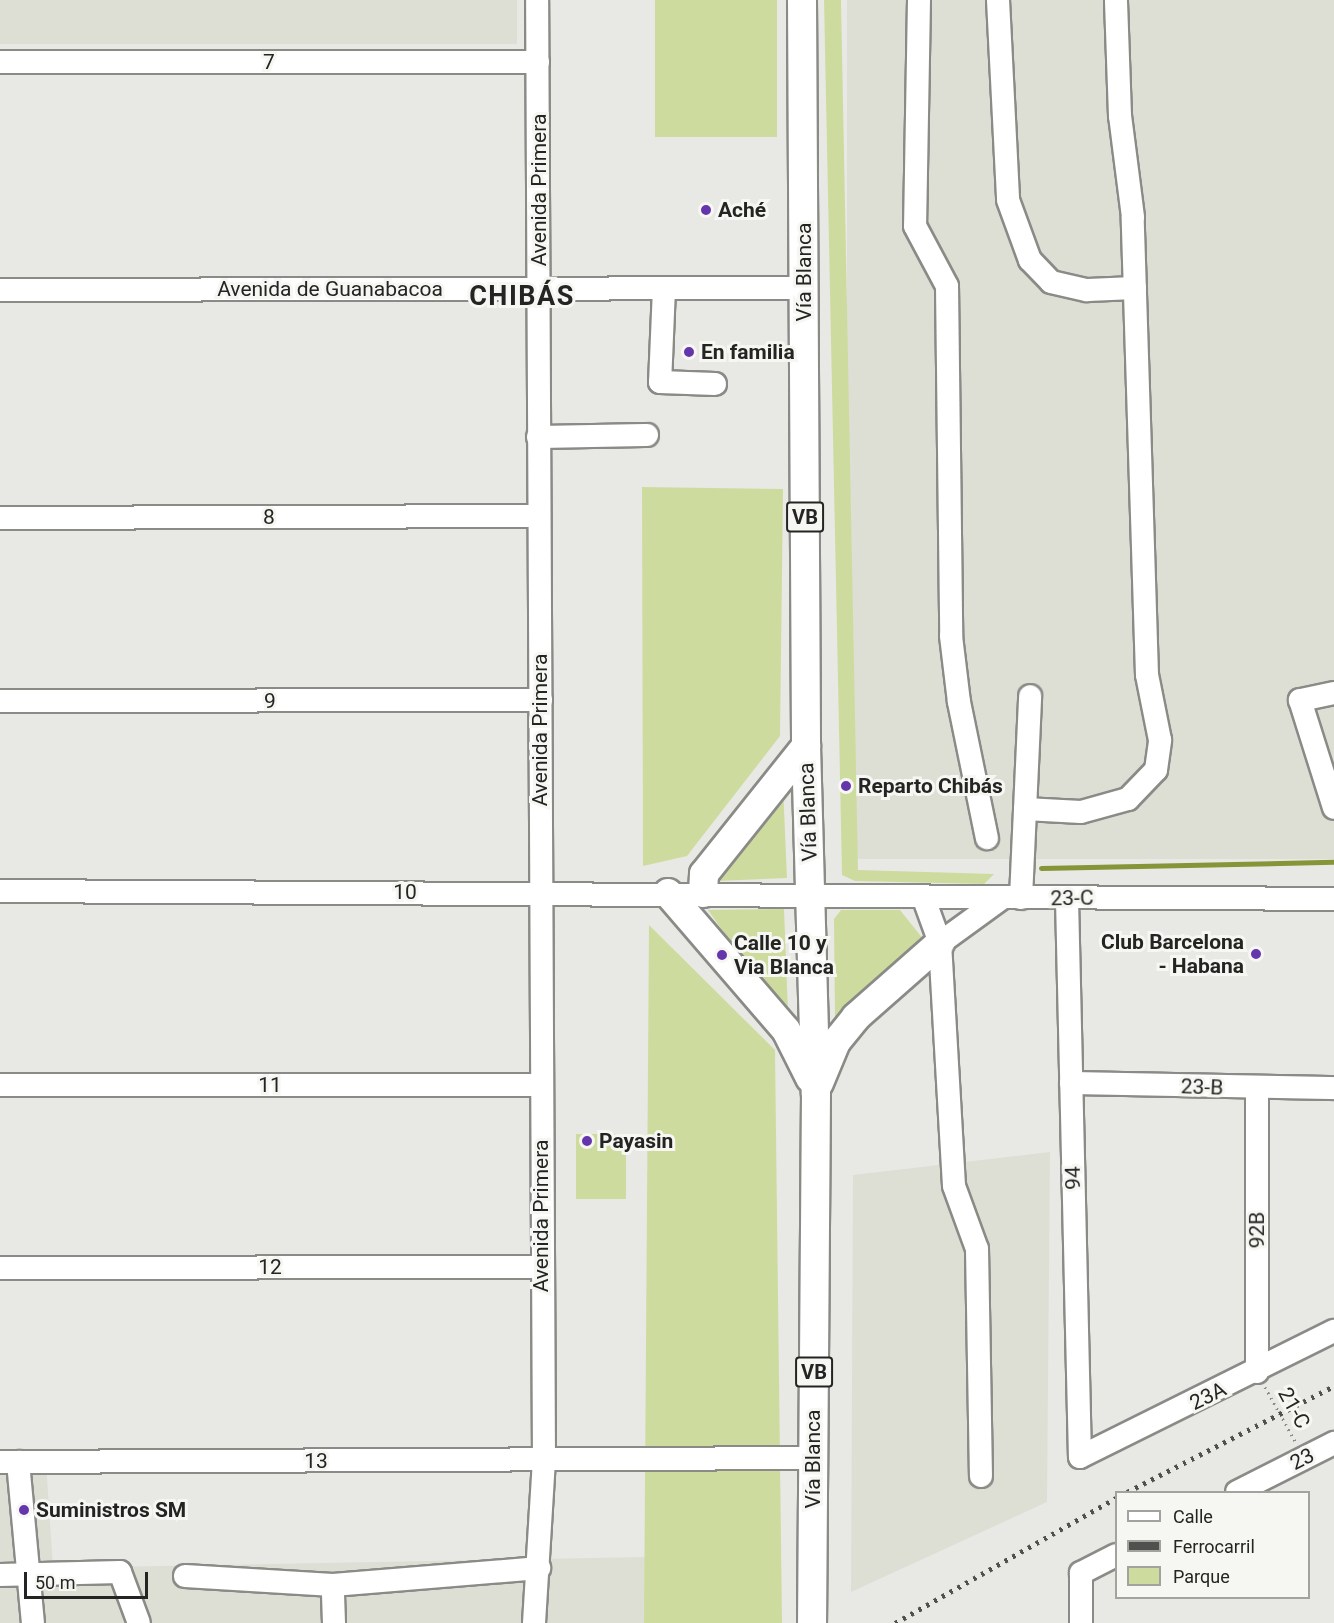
<!DOCTYPE html>
<html>
<head>
<meta charset="utf-8">
<style>
  body { margin:0 }
  #map { position:relative; width:1334px; height:1623px; overflow:hidden; background:#e8e9e5; font-family:Roboto,sans-serif }
  div>[style] { position:absolute }
  .built>* { inset:0; background:#dddfd4; transform-origin:0 0 }
  .green>* { inset:0; background:#cedb9e; transform-origin:0 0 }
  .stream>* { height:5px; margin:-2.5px; padding:0 2.5px; transform-origin:2.5px; border-radius:2.5px; background:#869537 }
  .path>* { height:3px; margin-top:-1.5px; transform-origin:0; background:repeating-linear-gradient(90deg,#8a8b88 0 1.5px,transparent 0 6px) }
  .roads { filter:drop-shadow(2px 0 #8a8b87) drop-shadow(-2px 0 #8a8b87) drop-shadow(0 2px #8a8b87) drop-shadow(0 -2px #8a8b87) }
  .minor>* { height:22px; margin:-11px; padding:0 11px; transform-origin:11px; border-radius:11px; background:#fff }
  .major>* { height:28px; margin:-14px; padding:0 14px; transform-origin:14px; border-radius:14px; background:#fff }
  .rail>* { height:4.5px; margin-top:-2.25px; transform-origin:0; background:repeating-linear-gradient(90deg,#50514f 0 3px,transparent 0 9px) }
  .dots>* { width:16px; height:16px; translate:-50% -50%; box-sizing:border-box; border:3px solid #f6f7f2; border-radius:50% }
  span { translate:-50% -50%; white-space:nowrap; text-align:center; line-height:1.15; -webkit-text-stroke:6px #f6f7f2; paint-order:stroke }
  .shield-label span { padding:2px 4px; background:#f6f7f2; border:2px solid; border-radius:4px; -webkit-text-stroke-width:0 }
  .shield-label { font-size:20px; color:#242523; font-weight:700 }
  .street-label { font-size:21px; color:#242523 }
  .poi-label { font-size:21px; color:#242523; font-weight:700 }
  .left { translate:0 -50%; text-align:left }
  .right { translate:-100% -50%; text-align:right }
  .district-label { font-size:27px; color:#242523; font-weight:700; letter-spacing:1.5px }
  .legend { position:absolute; left:1115px; top:1491px; width:195px; height:108px; box-sizing:border-box; background:#f6f7f2; border:2px solid #a2a39f; margin:0; padding:8px 10px; list-style:none; font-size:18px; color:#242523 }
  .legend li { display:flex; align-items:center; gap:12px; height:30px }
  .legend b { width:30px; border:2px solid #a2a39f }
  .scale { position:absolute; left:24px; top:1572px; width:124px; height:27px; box-sizing:border-box; border:3px solid #242523; border-top:0; padding-left:8px; font-size:18px; line-height:21px; white-space:nowrap; color:#242523; -webkit-text-stroke:4px #f6f7f2; paint-order:stroke }
</style>
</head>
<body>
<div id="map">
  <div class="built">
    <div style="left:0;top:0;width:517px;height:44px"></div>
    <div style="left:847px;top:0;width:487px;height:859px"></div>
    <div style="clip-path:polygon(1050px 1152px,1047px 1502px,851px 1592px,853px 1175px)"></div>
    <div style="clip-path:polygon(0 1462px,46px 1462px,53px 1568px,646px 1557px,645px 1623px,0 1623px)"></div>
  </div>
  <div class="green">
    <div style="left:655px;top:0;width:122px;height:137px"></div>
    <div style="clip-path:polygon(824px 0,841px 0,858px 870px,994px 874px,984px 884px,855px 881px,842px 875px)"></div>
    <div style="clip-path:polygon(642px 487px,783px 489px,780px 736px,687px 856px,643px 866px)"></div>
    <div style="clip-path:polygon(783px 787px,787px 878px,717px 881px,715px 870px)"></div>
    <div style="clip-path:polygon(784px 909px,788px 1012px,751px 971px,708px 910px)"></div>
    <div style="clip-path:polygon(841px 910px,900px 910px,924px 940px,835px 1021px,834px 919px)"></div>
    <div style="clip-path:polygon(649px 925px,775px 1050px,782px 1623px,644px 1623px)"></div>
    <div style="left:626px;top:1134px;width:65px;height:50px;rotate:90deg"></div>
  </div>
  <div class="stream">
    <div style="left:1041px;top:868px;width:293px;rotate:-1.2deg"></div>
  </div>
  <div class="path">
    <div style="left:1265px;top:1387px;width:62px;rotate:60.9deg"></div>
  </div>
  <div class="roads">
    <div class="minor">
      <div style="left:919px;top:0;width:226px;rotate:91deg"></div>
      <div style="left:915px;top:226px;width:68px;rotate:61.9deg"></div>
      <div style="left:947px;top:286px;width:350px;rotate:89.3deg"></div>
      <div style="left:951px;top:636px;width:66px;rotate:83.1deg"></div>
      <div style="left:959px;top:702px;width:139px;rotate:78.4deg"></div>
      <div style="left:998px;top:0;width:200px;rotate:87.1deg"></div>
      <div style="left:1008px;top:200px;width:64px;rotate:69.9deg"></div>
      <div style="left:1030px;top:260px;width:30px;rotate:46deg"></div>
      <div style="left:1051px;top:282px;width:37px;rotate:13deg"></div>
      <div style="left:1087px;top:290px;width:48px;rotate:-2.4deg"></div>
      <div style="left:0;top:62px;width:538px"></div>
      <div style="left:664px;top:288px;width:94px;rotate:92.4deg"></div>
      <div style="left:660px;top:382px;width:55px;rotate:2.1deg"></div>
      <div style="left:0;top:290px;width:804px;rotate:-0.14deg"></div>
      <div style="left:538px;top:437px;width:109px;rotate:-1.1deg"></div>
      <div style="left:0;top:518px;width:538px;rotate:-0.21deg"></div>
      <div style="left:1334px;top:693px;width:35px;rotate:168deg"></div>
      <div style="left:1300px;top:700px;width:113px;rotate:72.5deg"></div>
      <div style="left:0;top:701px;width:541px;rotate:-0.11deg"></div>
      <div style="left:1025px;top:809px;width:56px;rotate:3.1deg"></div>
      <div style="left:1081px;top:812px;width:49px;rotate:-15.5deg"></div>
      <div style="left:1128px;top:799px;width:40px;rotate:-46deg"></div>
      <div style="left:1156px;top:770px;width:30px;rotate:-82deg"></div>
      <div style="left:1160px;top:740px;width:66px;rotate:-101.3deg"></div>
      <div style="left:1147px;top:675px;width:458px;rotate:-91.8deg"></div>
      <div style="left:1133px;top:217px;width:102px;rotate:-97.3deg"></div>
      <div style="left:1120px;top:116px;width:116px;rotate:-92deg"></div>
      <div style="left:0;top:891px;width:1334px;rotate:0.34deg"></div>
      <div style="left:1021px;top:898px;width:202px;rotate:-87.4deg"></div>
      <div style="left:924px;top:899px;width:47px;rotate:70deg"></div>
      <div style="left:940px;top:943px;width:243px;rotate:86.7deg"></div>
      <div style="left:954px;top:1186px;width:67px;rotate:69.9deg"></div>
      <div style="left:977px;top:1249px;width:227px;rotate:89deg"></div>
      <div style="left:1067px;top:899px;width:558px;rotate:88.67deg"></div>
      <div style="left:1080px;top:1457px;width:284px;rotate:-26.4deg"></div>
      <div style="left:940px;top:943px;width:77px;rotate:-36deg"></div>
      <div style="left:1071px;top:1083px;width:263px;rotate:1.1deg"></div>
      <div style="left:0;top:1085px;width:540px"></div>
      <div style="left:1257px;top:1089px;width:283px;rotate:90deg"></div>
      <div style="left:0;top:1268px;width:540px;rotate:-0.11deg"></div>
      <div style="left:0;top:1462px;width:813px;rotate:-0.28deg"></div>
      <div style="left:18px;top:1462px;width:162px;rotate:84.7deg"></div>
      <div style="left:1237px;top:1492px;width:109px;rotate:-26.8deg"></div>
      <div style="left:0;top:1575px;width:120px;rotate:-1.4deg"></div>
      <div style="left:120px;top:1572px;width:54px;rotate:69.6deg"></div>
      <div style="left:185px;top:1576px;width:148px;rotate:3.5deg"></div>
      <div style="left:334px;top:1623px;width:38px;rotate:-92deg"></div>
      <div style="left:333px;top:1585px;width:207px;rotate:-4.7deg"></div>
      <div style="left:534px;top:1623px;width:163px;rotate:-86.5deg"></div>
      <div style="left:544px;top:1460px;width:1460px;rotate:-90.27deg"></div>
      <div style="left:1081px;top:1623px;width:50px;rotate:-90deg"></div>
      <div style="left:1081px;top:1573px;width:39px;rotate:-27deg"></div>
    </div>
    <div class="major">
      <div style="left:802px;top:0;width:746px;rotate:89.69deg"></div>
      <div style="left:806px;top:746px;width:348px;rotate:88.4deg"></div>
      <div style="left:816px;top:1094px;width:529px;rotate:90.43deg"></div>
      <div style="left:668px;top:893px;width:181px;rotate:49.3deg"></div>
      <div style="left:786px;top:1030px;width:54px;rotate:63.4deg"></div>
      <div style="left:703px;top:893px;width:19px;rotate:-87deg"></div>
      <div style="left:704px;top:874px;width:164px;rotate:-51.4deg"></div>
      <div style="left:819px;top:1083px;width:44px;rotate:-67.5deg"></div>
      <div style="left:836px;top:1042px;width:32px;rotate:-51deg"></div>
      <div style="left:856px;top:1017px;width:112px;rotate:-41.4deg"></div>
    </div>
  </div>
  <div class="rail">
    <div style="left:1127px;top:1492px;width:233px;rotate:-27.1deg"></div>
    <div style="left:895px;top:1623px;width:254px;rotate:-29.5deg"></div>
  </div>
  <div class="dots">
    <div style="left:706px;top:210px;background:#6535ac"></div>
    <div style="left:689px;top:352px;background:#6535ac"></div>
    <div style="left:846px;top:786px;background:#6535ac"></div>
    <div style="left:1256px;top:954px;background:#6535ac"></div>
    <div style="left:722px;top:955px;background:#6535ac"></div>
    <div style="left:587px;top:1141px;background:#6535ac"></div>
    <div style="left:24px;top:1510px;background:#6535ac"></div>
  </div>
  <div class="shield-label">
    <span style="left:805px;top:517px">VB</span>
    <span style="left:814px;top:1372px">VB</span>
  </div>
  <div class="street-label">
    <span style="left:269px;top:62px">7</span>
    <span style="left:539px;top:190px;rotate:-90deg">Avenida Primera</span>
    <span style="left:804px;top:272px;rotate:-90deg">Vía Blanca</span>
    <span style="left:330px;top:289px">Avenida de Guanabacoa</span>
    <span style="left:269px;top:517px">8</span>
    <span style="left:270px;top:701px">9</span>
    <span style="left:540px;top:730px;rotate:-90deg">Avenida Primera</span>
    <span style="left:808px;top:812px;rotate:-92deg">Vía Blanca</span>
    <span style="left:405px;top:892px">10</span>
    <span style="left:1072px;top:898px;rotate:-1deg">23-C</span>
    <span style="left:270px;top:1085px">11</span>
    <span style="left:1202px;top:1087px;rotate:2deg">23-B</span>
    <span style="left:1073px;top:1178px;rotate:-91deg">94</span>
    <span style="left:541px;top:1216px;rotate:-90deg">Avenida Primera</span>
    <span style="left:1257px;top:1230px;rotate:-90deg">92B</span>
    <span style="left:270px;top:1267px">12</span>
    <span style="left:1208px;top:1396px;rotate:-26deg">23A</span>
    <span style="left:1294px;top:1408px;rotate:61deg">21-C</span>
    <span style="left:813px;top:1459px;rotate:-90deg">Vía Blanca</span>
    <span style="left:1302px;top:1459px;rotate:-27deg">23</span>
    <span style="left:316px;top:1461px">13</span>
  </div>
  <div class="poi-label">
    <span class="left" style="left:718px;top:210px">Aché</span>
    <span class="left" style="left:701px;top:352px">En familia</span>
    <span class="left" style="left:858px;top:786px">Reparto Chibás</span>
    <span class="right" style="left:1244px;top:954px">Club Barcelona<br>- Habana</span>
    <span class="left" style="left:734px;top:955px">Calle 10 y<br>Via Blanca</span>
    <span class="left" style="left:599px;top:1141px">Payasin</span>
    <span class="left" style="left:36px;top:1510px">Suministros SM</span>
  </div>
  <div class="district-label">
    <span style="left:522px;top:297px">CHIBÁS</span>
  </div>
  <ul class="legend">
  <li><b style="height:8px;background:#fff"></b>Calle</li>
  <li><b style="height:8px;background:#50514f"></b>Ferrocarril</li>
  <li><b style="height:16px;background:#cedb9e"></b>Parque</li>
  </ul>
  <div class="scale">50 m</div>
</div>
</body>
</html>
